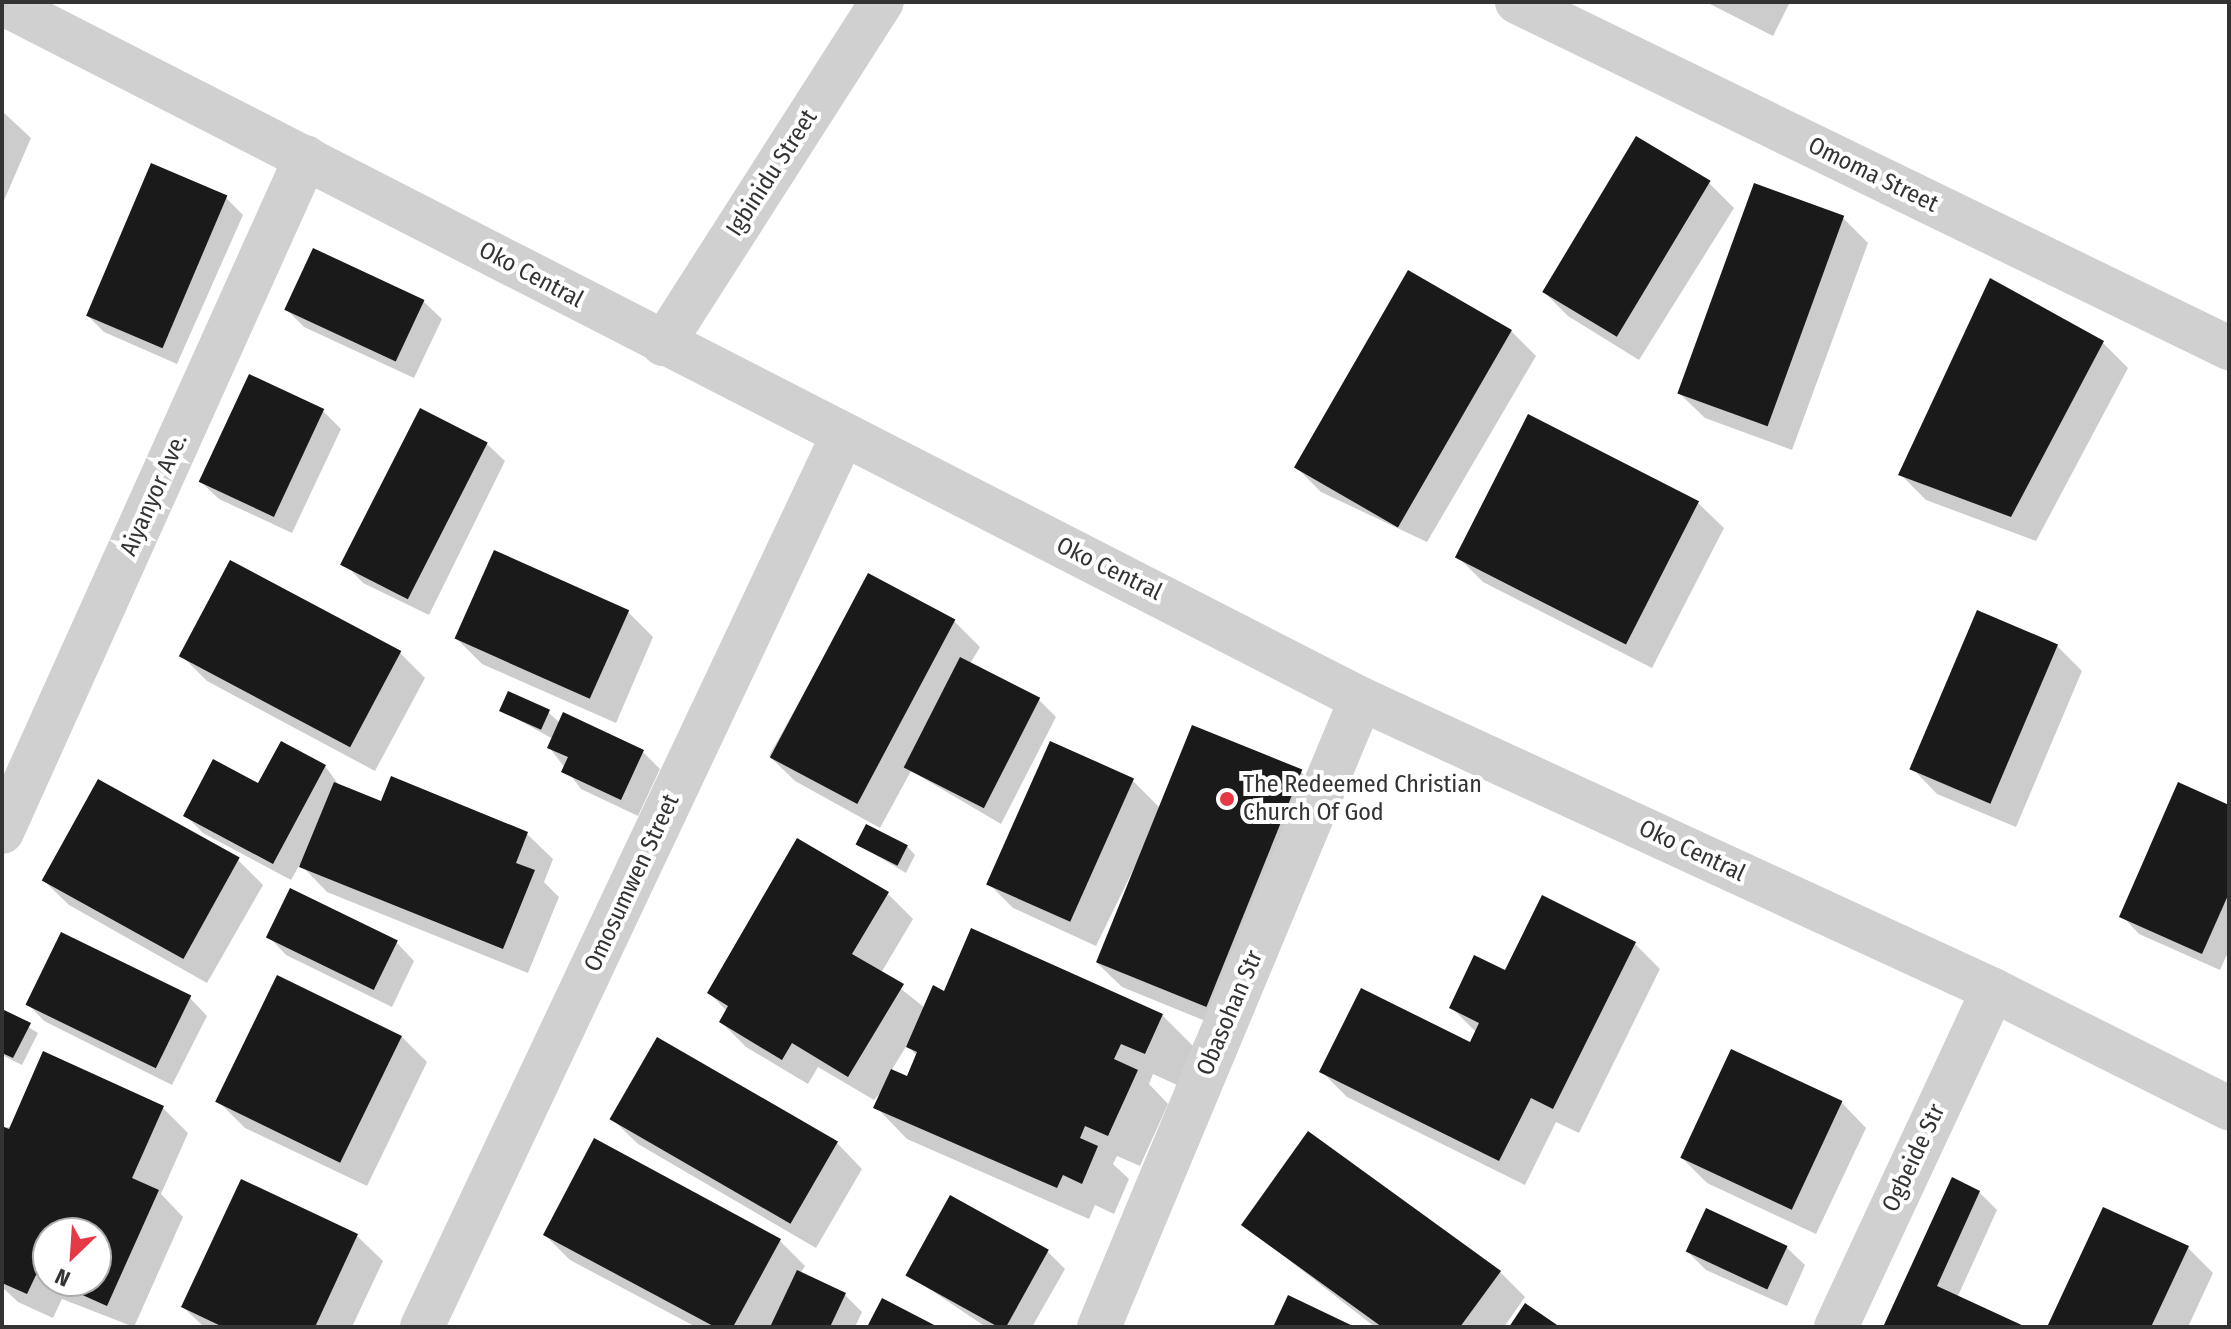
<!DOCTYPE html>
<html>
<head>
<meta charset="utf-8">
<style>
  body { margin:0 }
  #map { position:relative; width:2231px; height:1329px; overflow:hidden; background:#fff; font-family:"Fira Sans Condensed",sans-serif }
  div>[style] { position:absolute }
  .shadow>* { inset:0; background:#0003 }
  .building>* { inset:0; background:#1a1a1a; transform-origin:0 0 }
  .minor>* { height:44px; margin:-22px; padding:0 22px; transform-origin:22px; border-radius:22px; background:#d0d0d0 }
  .dots>* { width:22px; height:22px; translate:-50% -50%; box-sizing:border-box; border:4px solid #fff; border-radius:50% }
  span { translate:-50% -50%; white-space:nowrap; text-align:center; line-height:1.15; -webkit-text-stroke:8px #fff; paint-order:stroke }
  .street-label { font-size:24px; color:#333 }
  .poi-label { font-size:24px; color:#333 }
  .left { translate:0 -50%; text-align:left }
  .frame { position:absolute; inset:0; border:4px solid #333; pointer-events:none }
  .north { position:absolute; left:32px; top:1217px; width:80px; height:80px; box-sizing:border-box; background:#fff; border:2px solid #adadad; border-radius:50%; rotate:205deg; font-size:22px; font-weight:700; line-height:32px; text-align:center; color:#333 }
  .north::after { content:''; display:block; margin:auto; width:28px; height:36px; background:#e63946; clip-path:polygon(50% 0,100% 100%,50% 72%,0 100%) }
</style>
</head>
<body>
<div id="map">
  <div class="shadow">
    <div style="clip-path:polygon(1706px 2px,1790px 2px,1773px 36px)"></div>
    <div style="clip-path:polygon(2px 111px,31px 138px,2px 205px)"></div>
    <div style="clip-path:polygon(1637px 138px,1709px 183px,1734px 208px,1639px 360px,1568px 316px,1543px 291px)"></div>
    <div style="clip-path:polygon(226px 198px,243px 215px,177px 364px,104px 332px,87px 315px)"></div>
    <div style="clip-path:polygon(1843px 218px,1868px 243px,1792px 450px,1705px 418px,1679px 393px)"></div>
    <div style="clip-path:polygon(424px 302px,442px 319px,414px 378px,304px 327px,287px 310px)"></div>
    <div style="clip-path:polygon(1511px 331px,1536px 356px,1427px 542px,1321px 492px,1296px 467px)"></div>
    <div style="clip-path:polygon(2103px 343px,2128px 368px,2036px 541px,1926px 500px,1900px 474px)"></div>
    <div style="clip-path:polygon(323px 411px,341px 429px,292px 533px,219px 499px,201px 482px)"></div>
    <div style="clip-path:polygon(1529px 416px,1698px 503px,1724px 528px,1652px 668px,1483px 582px,1458px 557px)"></div>
    <div style="clip-path:polygon(487px 444px,505px 461px,429px 615px,363px 583px,346px 565px)"></div>
    <div style="clip-path:polygon(869px 576px,954px 621px,980px 647px,970px 664px,1039px 700px,1056px 717px,1001px 824px,911px 771px,880px 828px,795px 781px,769px 756px)"></div>
    <div style="clip-path:polygon(628px 612px,653px 637px,616px 723px,482px 664px,457px 639px)"></div>
    <div style="clip-path:polygon(2057px 646px,2082px 671px,2016px 827px,1937px 794px,1912px 768px)"></div>
    <div style="clip-path:polygon(400px 653px,425px 678px,375px 771px,207px 681px,182px 656px)"></div>
    <div style="clip-path:polygon(501px 710px,548px 712px,560px 723px,643px 752px,660px 769px,638px 816px,581px 789px,549px 747px,553px 739px)"></div>
    <div style="clip-path:polygon(325px 766px,341px 788px,382px 804px,392px 779px,527px 834px,553px 859px,544px 882px,559px 897px,528px 973px,327px 892px,300px 864px,291px 880px,203px 833px,185px 815px)"></div>
    <div style="clip-path:polygon(1301px 772px,1326px 797px,1230px 1031px,1122px 987px,1096px 962px,1137px 862px,1096px 946px,1013px 908px,988px 883px,1133px 781px,1160px 808px)"></div>
    <div style="clip-path:polygon(2229px 807px,2229px 950px,2220px 970px,2139px 934px,2122px 916px)"></div>
    <div style="clip-path:polygon(857px 844px,907px 846px,915px 855px,906px 873px)"></div>
    <div style="clip-path:polygon(238px 860px,263px 885px,207px 983px,69px 905px,43px 880px)"></div>
    <div style="clip-path:polygon(evenodd,888px 894px,913px 919px,881px 973px,925px 1008px,946px 993px,1162px 1015px,1194px 1047px,1177px 1085px,1153px 1074px,1149px 1084px,1168px 1104px,1140px 1166px,1117px 1156px,1113px 1164px,1129px 1179px,1114px 1214px,1095px 1205px,1089px 1219px,907px 1139px,876px 1107px,884px 1089px,874px 1100px,818px 1067px,808px 1084px,746px 1047px,721px 1022px,727px 1011px,709px 993px,888px 894px,907px 1045px,917px 1056px,908px 1079px,891px 1071px,907px 1045px)"></div>
    <div style="clip-path:polygon(269px 937px,397px 943px,414px 961px,392px 1007px,286px 955px)"></div>
    <div style="clip-path:polygon(1635px 944px,1660px 969px,1579px 1133px,1556px 1122px,1525px 1185px,1347px 1097px,1322px 1072px,1471px 1045px,1476px 1032px,1451px 1007px,1506px 973px)"></div>
    <div style="clip-path:polygon(190px 998px,207px 1016px,172px 1085px,44px 1021px,27px 1003px)"></div>
    <div style="clip-path:polygon(2px 1011px,38px 1033px,22px 1065px,2px 1055px)"></div>
    <div style="clip-path:polygon(401px 1036px,427px 1062px,367px 1186px,245px 1128px,219px 1102px)"></div>
    <div style="clip-path:polygon(1841px 1102px,1866px 1128px,1816px 1234px,1707px 1183px,1682px 1158px)"></div>
    <div style="clip-path:polygon(evenodd,163px 1108px,188px 1133px,161px 1194px,183px 1217px,134px 1327px,62px 1299px,53px 1318px,18px 1302px,2px 1287px,2px 1128px,163px 1108px,48px 1233px,96px 1233px,96px 1281px,48px 1281px,48px 1233px)"></div>
    <div style="clip-path:polygon(612px 1119px,837px 1143px,862px 1169px,816px 1248px,638px 1144px)"></div>
    <div style="clip-path:polygon(242px 1182px,357px 1236px,383px 1261px,352px 1327px,204px 1327px,183px 1307px)"></div>
    <div style="clip-path:polygon(1979px 1192px,1997px 1210px,1957px 1298px,2021px 1327px,1885px 1327px)"></div>
    <div style="clip-path:polygon(1244px 1225px,1500px 1272px,1525px 1297px,1504px 1327px,1375px 1327px)"></div>
    <div style="clip-path:polygon(545px 1235px,779px 1240px,805px 1266px,800px 1274px,844px 1294px,862px 1312px,855px 1327px,696px 1327px,570px 1260px)"></div>
    <div style="clip-path:polygon(1787px 1248px,1805px 1265px,1787px 1306px,1706px 1270px,1688px 1252px)"></div>
    <div style="clip-path:polygon(2188px 1248px,2213px 1273px,2188px 1327px,2050px 1327px)"></div>
    <div style="clip-path:polygon(1048px 1252px,1065px 1269px,1032px 1327px,986px 1327px,907px 1274px)"></div>
  </div>
  <div class="building">
    <div style="left:1636px;top:136px;width:87px;height:182px;rotate:31deg"></div>
    <div style="left:151px;top:163px;width:83px;height:166px;rotate:23deg"></div>
    <div style="left:1754px;top:183px;width:96px;height:224px;rotate:20deg"></div>
    <div style="left:313px;top:248px;width:123px;height:68px;rotate:25deg"></div>
    <div style="left:1408px;top:270px;width:120px;height:228px;rotate:30deg"></div>
    <div style="clip-path:polygon(1990px 278px,2104px 341px,2011px 517px,1898px 475px)"></div>
    <div style="left:249px;top:374px;width:83px;height:119px;rotate:25deg"></div>
    <div style="left:420px;top:408px;width:76px;height:176px;rotate:27deg"></div>
    <div style="left:1528px;top:414px;width:192px;height:161px;rotate:27deg"></div>
    <div style="left:494px;top:550px;width:148px;height:97px;rotate:24deg"></div>
    <div style="left:230px;top:560px;width:194px;height:109px;rotate:28deg"></div>
    <div style="left:868px;top:573px;width:99px;height:209px;rotate:28deg"></div>
    <div style="left:1977px;top:610px;width:88px;height:173px;rotate:23deg"></div>
    <div style="left:960px;top:657px;width:90px;height:124px;rotate:27deg"></div>
    <div style="left:508px;top:691px;width:46px;height:22px;rotate:24deg"></div>
    <div style="clip-path:polygon(563px 712px,644px 750px,621px 800px,561px 772px,568px 757px,547px 748px)"></div>
    <div style="left:1192px;top:725px;width:119px;height:256px;rotate:22deg"></div>
    <div style="clip-path:polygon(281px 741px,326px 765px,273px 864px,183px 816px,213px 759px,258px 783px)"></div>
    <div style="left:1050px;top:741px;width:92px;height:157px;rotate:24deg"></div>
    <div style="clip-path:polygon(391px 776px,528px 832px,516px 863px,535px 870px,503px 949px,299px 867px,334px 782px,381px 801px)"></div>
    <div style="left:98px;top:779px;width:162px;height:116px;rotate:29deg"></div>
    <div style="clip-path:polygon(2178px 782px,2229px 805px,2229px 893px,2202px 954px,2119px 917px)"></div>
    <div style="left:866px;top:824px;width:47px;height:23px;rotate:27deg"></div>
    <div style="clip-path:polygon(797px 838px,889px 892px,852px 954px,904px 984px,848px 1077px,792px 1043px,782px 1060px,719px 1022px,728px 1006px,707px 993px)"></div>
    <div style="left:290px;top:888px;width:120px;height:55px;rotate:26deg"></div>
    <div style="clip-path:polygon(1542px 895px,1636px 942px,1553px 1109px,1531px 1098px,1499px 1161px,1319px 1072px,1361px 988px,1470px 1042px,1479px 1023px,1449px 1008px,1474px 955px,1505px 970px)"></div>
    <div style="clip-path:polygon(971px 928px,1163px 1014px,1145px 1054px,1121px 1044px,1114px 1059px,1138px 1070px,1108px 1136px,1085px 1126px,1080px 1138px,1098px 1146px,1082px 1184px,1063px 1175px,1057px 1188px,873px 1108px,891px 1069px,907px 1076px,917px 1052px,906px 1047px,933px 985px,944px 991px)"></div>
    <div style="left:61px;top:932px;width:145px;height:81px;rotate:26deg"></div>
    <div style="left:277px;top:975px;width:139px;height:141px;rotate:26deg"></div>
    <div style="clip-path:polygon(2px 1009px,31px 1023px,13px 1058px,2px 1053px)"></div>
    <div style="left:657px;top:1037px;width:209px;height:95px;rotate:30deg"></div>
    <div style="left:1731px;top:1049px;width:123px;height:120px;rotate:25deg"></div>
    <div style="clip-path:polygon(43px 1051px,164px 1106px,132px 1178px,159px 1190px,107px 1306px,51px 1281px,96px 1281px,96px 1233px,48px 1233px,48px 1280px,36px 1275px,27px 1294px,2px 1283px,2px 1126px,9px 1129px)"></div>
    <div style="clip-path:polygon(1308px 1131px,1501px 1271px,1460px 1327px,1382px 1327px,1241px 1225px)"></div>
    <div style="clip-path:polygon(594px 1138px,781px 1239px,733px 1327px,715px 1327px,543px 1235px)"></div>
    <div style="clip-path:polygon(1952px 1177px,1980px 1191px,1937px 1286px,2026px 1327px,1883px 1327px)"></div>
    <div style="clip-path:polygon(241px 1179px,358px 1234px,315px 1327px,223px 1327px,181px 1307px)"></div>
    <div style="left:950px;top:1195px;width:113px;height:92px;rotate:29deg"></div>
    <div style="clip-path:polygon(2103px 1207px,2189px 1246px,2151px 1327px,2047px 1327px)"></div>
    <div style="left:1706px;top:1208px;width:90px;height:48px;rotate:25deg"></div>
    <div style="clip-path:polygon(797px 1270px,846px 1293px,830px 1327px,770px 1327px)"></div>
    <div style="clip-path:polygon(1288px 1295px,1355px 1327px,1273px 1327px)"></div>
    <div style="clip-path:polygon(882px 1298px,938px 1327px,867px 1327px)"></div>
    <div style="clip-path:polygon(1525px 1303px,1560px 1327px,1509px 1327px)"></div>
  </div>
  <div class="minor">
    <div style="left:1517px;top:2px;width:792px;rotate:25.92deg"></div>
    <div style="left:2px;top:3px;width:1527px;rotate:27.12deg"></div>
    <div style="left:1361px;top:699px;width:696px;rotate:24.72deg"></div>
    <div style="left:1993px;top:990px;width:264px;rotate:26.6deg"></div>
    <div style="left:663px;top:344px;width:406px;rotate:-57.4deg"></div>
    <div style="left:2px;top:832px;width:740px;rotate:-65.75deg"></div>
    <div style="left:422px;top:1327px;width:982px;rotate:-64.74deg"></div>
    <div style="left:1099px;top:1327px;width:680px;rotate:-67.35deg"></div>
    <div style="left:1836px;top:1327px;width:372px;rotate:-65deg"></div>
  </div>
  <div class="dots">
    <div style="left:1227px;top:799px;background:#e63946"></div>
  </div>
  <div class="street-label">
    <span style="left:772px;top:173px;rotate:-57deg">Igbinidu Street</span>
    <span style="left:1873px;top:175px;rotate:26deg">Omoma Street</span>
    <span style="left:531px;top:275px;rotate:28deg">Oko Central</span>
    <span style="left:154px;top:495px;rotate:-66deg">Aiyanyor Ave.</span>
    <span style="left:1109px;top:569px;rotate:26deg">Oko Central</span>
    <span style="left:1692px;top:851px;rotate:25deg">Oko Central</span>
    <span style="left:632px;top:883px;rotate:-65deg">Omosumwen Street</span>
    <span style="left:1230px;top:1013px;rotate:-67deg">Obasohan Str</span>
    <span style="left:1914px;top:1158px;rotate:-65deg">Ogbeide Str</span>
  </div>
  <div class="poi-label">
    <span class="left" style="left:1243px;top:799px">The Redeemed Christian<br>Church Of God</span>
  </div>
  <div class="frame"></div>
  <div class="north">N</div>
</div>
</body>
</html>
